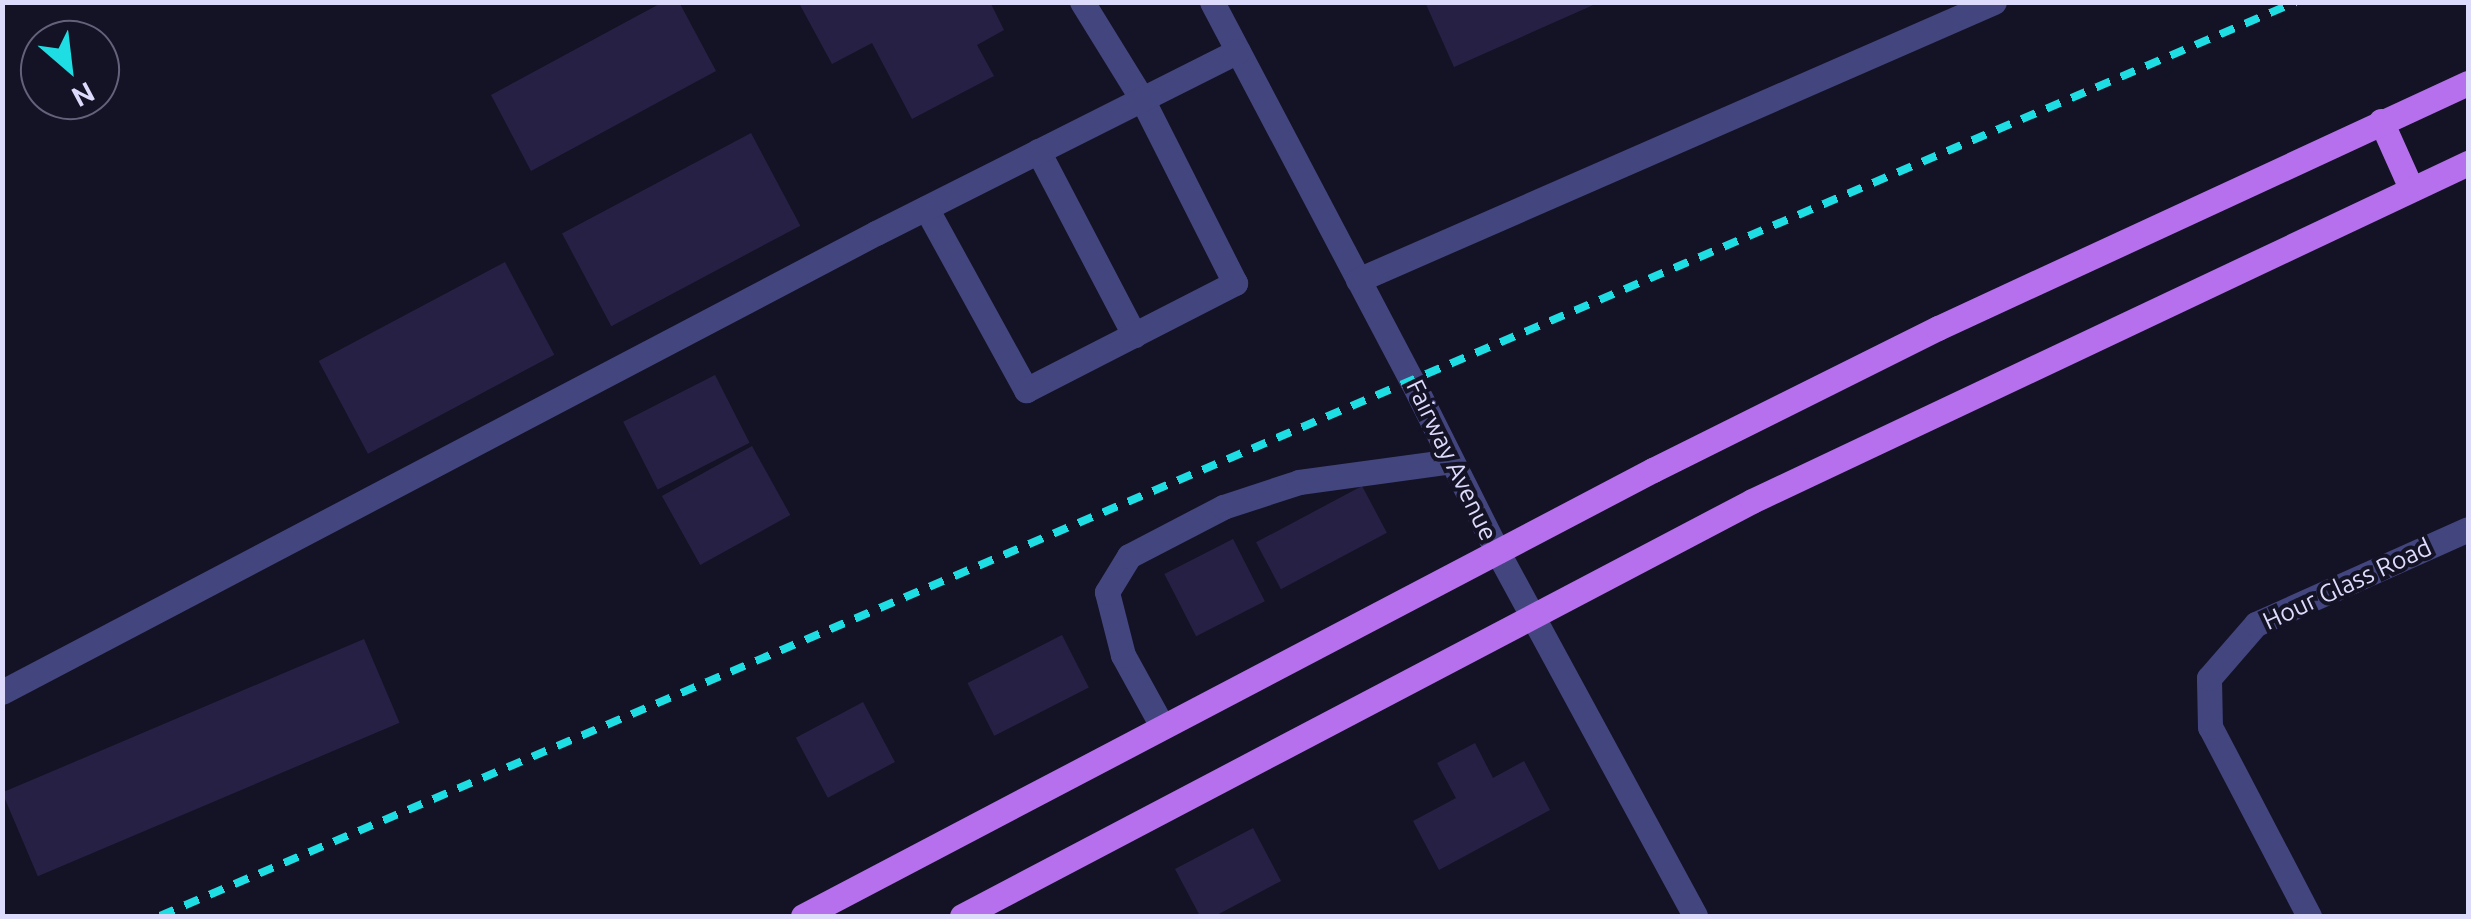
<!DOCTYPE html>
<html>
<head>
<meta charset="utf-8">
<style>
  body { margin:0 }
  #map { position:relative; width:2471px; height:919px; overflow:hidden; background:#141225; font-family:Ubuntu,sans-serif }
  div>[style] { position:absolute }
  .building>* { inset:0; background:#262144; transform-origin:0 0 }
  .minor>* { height:25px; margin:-12.5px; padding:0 12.5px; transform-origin:12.5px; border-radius:12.5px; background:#43457f }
  .major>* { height:25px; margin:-12.5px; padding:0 12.5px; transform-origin:12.5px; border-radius:12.5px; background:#b66fed }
  .rail>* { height:8px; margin-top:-4px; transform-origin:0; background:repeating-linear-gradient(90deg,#1edde3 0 15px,transparent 0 27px) }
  span { translate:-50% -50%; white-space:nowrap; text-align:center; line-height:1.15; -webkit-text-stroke:8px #141225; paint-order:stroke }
  .street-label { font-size:25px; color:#dddbfb }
  .frame { position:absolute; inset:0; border:5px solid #dddbfb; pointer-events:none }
  .north { position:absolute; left:20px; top:20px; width:100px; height:100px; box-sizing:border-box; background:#141225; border:2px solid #64627b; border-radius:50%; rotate:152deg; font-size:28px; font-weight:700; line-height:40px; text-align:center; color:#dddbfb }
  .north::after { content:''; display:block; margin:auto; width:35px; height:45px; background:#1edde3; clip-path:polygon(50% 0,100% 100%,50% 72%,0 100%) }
</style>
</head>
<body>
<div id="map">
  <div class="building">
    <div style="clip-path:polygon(663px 2px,679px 2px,716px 71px,531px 171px,491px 95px)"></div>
    <div style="clip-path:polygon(805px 2px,990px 2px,1004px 30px,977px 45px,994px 76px,912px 119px,872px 43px,832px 64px,800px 5px)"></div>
    <div style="clip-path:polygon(1425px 2px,1600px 2px,1454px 67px)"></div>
    <div style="left:751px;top:133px;width:105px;height:214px;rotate:62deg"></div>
    <div style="left:505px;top:262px;width:105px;height:211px;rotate:62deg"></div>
    <div style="left:715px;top:375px;width:76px;height:103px;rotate:63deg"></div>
    <div style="left:752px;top:446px;width:79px;height:103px;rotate:61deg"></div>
    <div style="left:1362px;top:486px;width:53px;height:120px;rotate:62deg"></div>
    <div style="left:1233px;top:539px;width:70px;height:77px;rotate:63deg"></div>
    <div style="left:1062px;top:635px;width:59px;height:106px;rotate:63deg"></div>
    <div style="left:364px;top:639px;width:91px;height:393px;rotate:67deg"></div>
    <div style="left:863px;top:702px;width:68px;height:76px;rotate:62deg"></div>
    <div style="clip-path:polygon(1475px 743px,1493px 778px,1524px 761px,1550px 810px,1439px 870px,1413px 821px,1456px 798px,1437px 763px)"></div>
    <div style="clip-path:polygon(1253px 828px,1281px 881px,1215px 916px,1200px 916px,1175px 869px)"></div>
  </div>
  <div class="minor">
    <div style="left:1212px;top:2px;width:429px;rotate:62.2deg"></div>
    <div style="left:1412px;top:381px;width:188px;rotate:63.4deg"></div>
    <div style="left:1496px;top:549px;width:417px;rotate:61.5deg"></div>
    <div style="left:1038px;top:151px;width:208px;rotate:62.4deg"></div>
    <div style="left:926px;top:208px;width:208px;rotate:61.2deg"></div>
    <div style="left:1026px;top:390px;width:235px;rotate:-27.1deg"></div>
    <div style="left:1235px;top:283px;width:206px;rotate:-116.8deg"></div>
    <div style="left:1142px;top:99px;width:114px;rotate:-121.7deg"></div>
    <div style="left:1358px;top:280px;width:694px;rotate:-23.61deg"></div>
    <div style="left:2px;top:692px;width:987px;rotate:-27.71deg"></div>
    <div style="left:876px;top:233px;width:405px;rotate:-26.7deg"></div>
    <div style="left:1162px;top:726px;width:81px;rotate:-118.8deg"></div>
    <div style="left:1123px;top:655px;width:65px;rotate:-104.3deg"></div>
    <div style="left:1107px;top:592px;width:42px;rotate:-58.6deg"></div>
    <div style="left:1129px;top:556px;width:106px;rotate:-27.5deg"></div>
    <div style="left:1223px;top:507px;width:80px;rotate:-18.2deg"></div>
    <div style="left:1299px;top:482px;width:154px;rotate:-7.8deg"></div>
    <div style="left:2309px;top:916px;width:213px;rotate:-117.6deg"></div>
    <div style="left:2210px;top:727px;width:49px;rotate:-91.2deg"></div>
    <div style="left:2209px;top:678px;width:72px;rotate:-49deg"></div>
    <div style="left:2256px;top:624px;width:232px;rotate:-24.1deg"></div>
  </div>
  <div class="major">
    <div style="left:2381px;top:121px;width:73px;rotate:65.9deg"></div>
    <div style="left:803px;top:916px;width:960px;rotate:-27.69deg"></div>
    <div style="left:1653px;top:470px;width:318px;rotate:-26.5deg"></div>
    <div style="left:1938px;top:328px;width:584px;rotate:-24.81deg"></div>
    <div style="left:962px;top:916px;width:892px;rotate:-27.71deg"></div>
    <div style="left:1752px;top:501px;width:792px;rotate:-25.27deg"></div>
  </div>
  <div class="rail">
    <div style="left:160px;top:916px;width:2323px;rotate:-23.17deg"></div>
  </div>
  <div class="street-label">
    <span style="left:1452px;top:460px;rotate:64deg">Fairway Avenue</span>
    <span style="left:2347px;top:584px;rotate:-25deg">Hour Glass Road</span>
  </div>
  <div class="frame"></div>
  <div class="north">N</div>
</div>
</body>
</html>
